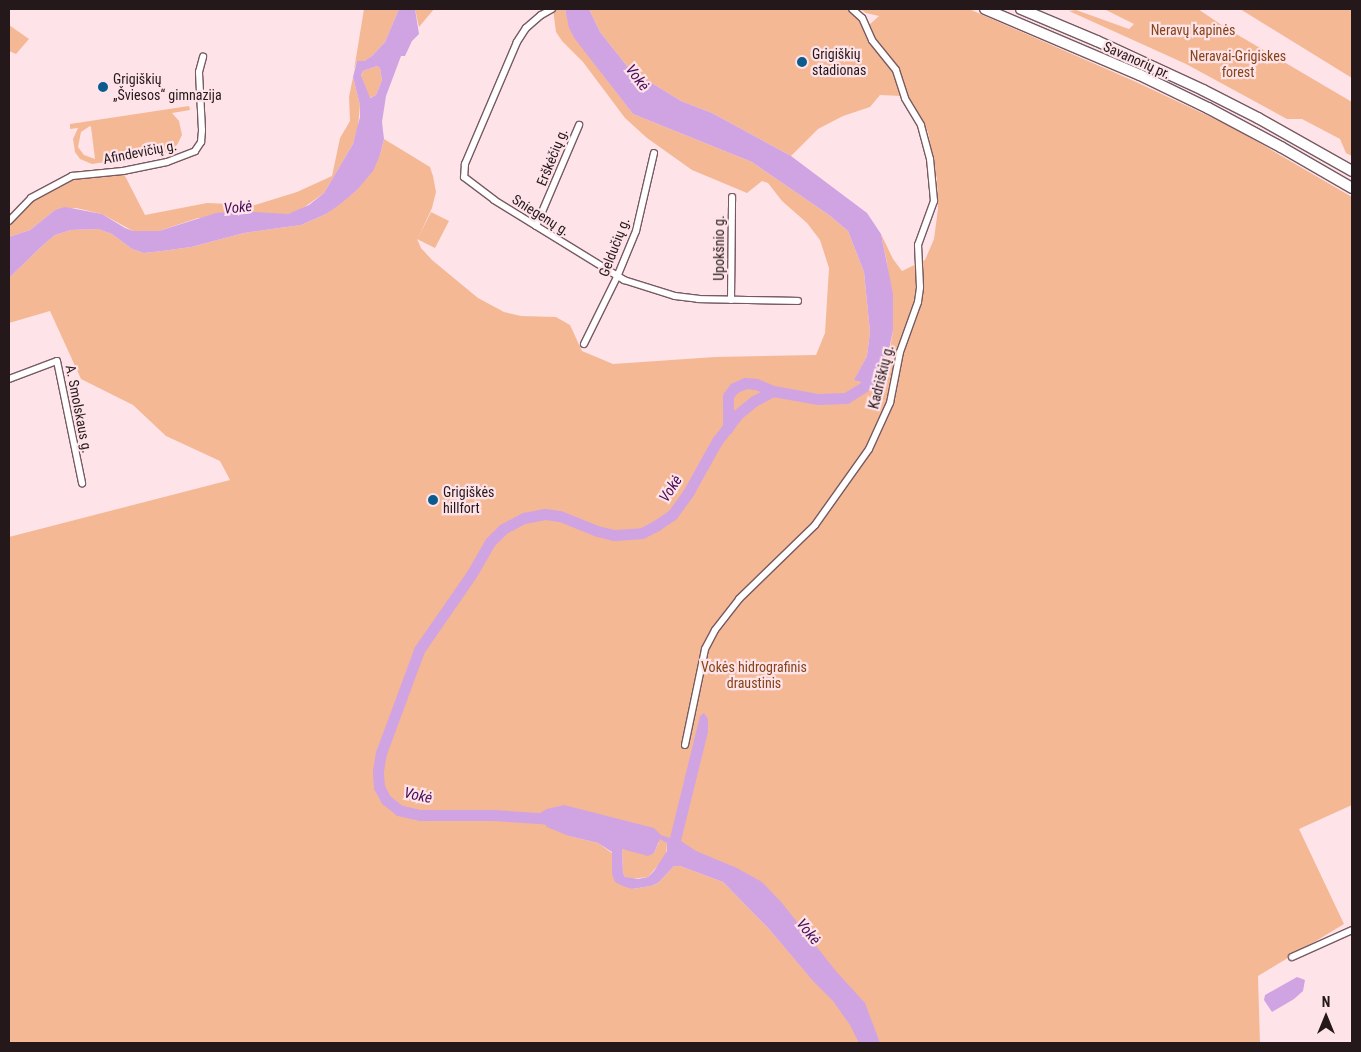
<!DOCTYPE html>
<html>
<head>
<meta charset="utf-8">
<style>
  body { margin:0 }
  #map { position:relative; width:1361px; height:1052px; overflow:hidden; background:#fee3e9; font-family:"Roboto Condensed",sans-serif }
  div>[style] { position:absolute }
  .green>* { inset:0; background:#f5b895 }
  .water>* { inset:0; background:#d0a3e3 }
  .river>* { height:11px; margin:-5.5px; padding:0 5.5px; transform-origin:5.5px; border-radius:5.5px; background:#d0a3e3 }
  .roads { filter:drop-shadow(1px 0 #775a61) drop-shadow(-1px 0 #775a61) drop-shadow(0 1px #775a61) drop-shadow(0 -1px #775a61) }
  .minor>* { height:6px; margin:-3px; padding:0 3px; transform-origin:3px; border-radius:3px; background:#fff }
  .trunk>* { height:10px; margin:-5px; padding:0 5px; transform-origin:5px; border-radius:5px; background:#fff }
  .dots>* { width:14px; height:14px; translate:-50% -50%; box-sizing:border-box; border:2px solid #fee3e9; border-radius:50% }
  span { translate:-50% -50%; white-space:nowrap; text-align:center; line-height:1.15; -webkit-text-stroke:4.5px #fee3e9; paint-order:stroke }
  .park-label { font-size:14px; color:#854418 }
  .poi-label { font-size:14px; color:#24181b }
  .left { translate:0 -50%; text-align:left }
  .street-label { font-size:14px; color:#24181b }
  .water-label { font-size:15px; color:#460c59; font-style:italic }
  .frame { position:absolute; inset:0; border:10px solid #24181b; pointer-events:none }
  .north { position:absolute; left:1301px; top:992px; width:50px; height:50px; -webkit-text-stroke:4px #fee3e9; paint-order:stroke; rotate:0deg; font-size:14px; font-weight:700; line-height:20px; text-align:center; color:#24181b }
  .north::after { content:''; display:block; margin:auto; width:18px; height:22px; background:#24181b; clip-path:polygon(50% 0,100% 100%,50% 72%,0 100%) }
</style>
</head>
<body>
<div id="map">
  <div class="green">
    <div style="clip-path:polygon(364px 9px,399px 9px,385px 42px,372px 56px,364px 61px,357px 61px,354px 70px)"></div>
    <div style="clip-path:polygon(415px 9px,434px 9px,419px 27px)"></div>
    <div style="clip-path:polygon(evenodd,553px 9px,565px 9px,566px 14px,588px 55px,633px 114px,752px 162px,829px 215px,848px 231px,864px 272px,870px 332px,867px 356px,857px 375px,884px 374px,890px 348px,893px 330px,887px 263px,881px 234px,893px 259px,902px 271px,925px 260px,934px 239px,938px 209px,937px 180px,928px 132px,913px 103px,902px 96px,880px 95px,870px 107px,843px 116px,818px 129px,791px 156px,712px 113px,681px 101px,642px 77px,627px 66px,600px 32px,589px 9px,848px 9px,865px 25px,869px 25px,879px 16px,866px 13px,860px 9px,969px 9px,1134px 81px,1232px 127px,1352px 197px,1352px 805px,1299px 829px,1344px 924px,1258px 976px,1260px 1043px,9px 1043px,9px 537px,230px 480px,220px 461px,166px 436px,133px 405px,81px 379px,50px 311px,9px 323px,9px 278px,43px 245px,55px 235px,71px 230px,98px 229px,112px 234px,132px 249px,144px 253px,162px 251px,191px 247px,244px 233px,301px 225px,326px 214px,356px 191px,380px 155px,384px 139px,430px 167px,433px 176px,436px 192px,432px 208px,418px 238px,431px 212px,449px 221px,435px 248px,417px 239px,421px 248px,432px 260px,478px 298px,504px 312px,521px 316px,556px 317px,570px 325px,582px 351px,613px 364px,715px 357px,816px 355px,825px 333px,829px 268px,820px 240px,807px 223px,782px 201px,768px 183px,762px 181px,747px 193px,692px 170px,647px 138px,625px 118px,583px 62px,562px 41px,556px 32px,553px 9px,569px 836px,659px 842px,654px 853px,622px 849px,623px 873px,625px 877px,631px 879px,648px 877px,666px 856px,667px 844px,756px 886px,810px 977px,769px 929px,723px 882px,680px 866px,674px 866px,658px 883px,651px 886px,632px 889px,612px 874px,612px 853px,598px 843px,569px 836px)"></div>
    <div style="clip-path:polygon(1104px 9px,1198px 9px,1226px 28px,1352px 102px,1352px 156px,1346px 153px,1340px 139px,1302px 119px,1287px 119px,1186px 64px,1069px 11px,1076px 10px,1129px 29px,1134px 24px)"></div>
    <div style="clip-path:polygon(1240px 9px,1352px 9px,1352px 78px)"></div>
    <div style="clip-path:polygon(9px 25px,29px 39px,16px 54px,9px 51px)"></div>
    <div style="clip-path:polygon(377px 66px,380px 68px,382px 80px,376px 95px,369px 98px,361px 75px,363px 71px)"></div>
    <div style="clip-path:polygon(353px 77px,360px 105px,358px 127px,353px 144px,324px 193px,299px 211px,288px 214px,198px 218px,159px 231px,133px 231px,102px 214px,76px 208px,55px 210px,30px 230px,9px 237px,9px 226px,30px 202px,69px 181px,83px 177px,124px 174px,145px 215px,207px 203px,255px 205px,297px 192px,332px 176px,340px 138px,350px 121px,349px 97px)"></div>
    <div style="clip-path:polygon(evenodd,189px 106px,190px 110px,172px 113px,179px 121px,182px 135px,177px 145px,166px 153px,92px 164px,80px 159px,75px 152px,73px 139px,78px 128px,70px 129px,70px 124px,189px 106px,90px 126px,91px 127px,95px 159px,84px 155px,78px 147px,81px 132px,90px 126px)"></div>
  </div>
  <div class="water">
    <div style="clip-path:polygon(evenodd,399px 9px,415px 9px,419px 34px,412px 41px,405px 56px,401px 56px,386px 96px,382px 122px,384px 139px,380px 155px,373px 171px,356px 191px,339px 205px,326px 214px,301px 225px,244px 233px,191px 247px,162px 251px,144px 253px,132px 249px,112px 234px,98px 229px,71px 230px,55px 235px,43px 245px,9px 278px,9px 237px,30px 230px,55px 210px,65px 207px,102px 214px,125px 228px,133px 231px,159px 231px,216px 213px,238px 211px,288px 214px,309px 205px,324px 193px,353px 144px,360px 117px,360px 105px,353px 77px,357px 61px,364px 61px,372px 56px,385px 42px,399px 9px,377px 66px,380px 68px,382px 80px,376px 95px,370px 98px,361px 75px,363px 71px,377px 66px)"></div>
    <div style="clip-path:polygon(565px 9px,589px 9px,600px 32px,627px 66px,642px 77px,681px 101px,712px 113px,791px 156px,867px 213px,881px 234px,893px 294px,893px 330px,884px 374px,879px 387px,854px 380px,867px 356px,870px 332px,864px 272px,848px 231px,829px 215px,752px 162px,633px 114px,575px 39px,569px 28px)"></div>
    <div style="clip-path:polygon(evenodd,704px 713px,708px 719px,708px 732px,681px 841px,696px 851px,737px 868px,762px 882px,782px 903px,835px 970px,865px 1003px,880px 1043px,859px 1043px,850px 1025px,833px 1001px,813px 981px,769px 929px,723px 882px,680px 866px,674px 866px,658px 883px,651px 886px,632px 889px,623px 886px,615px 882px,612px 874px,612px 852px,598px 843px,569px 836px,547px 827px,540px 817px,540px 813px,547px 809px,564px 805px,654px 828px,661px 835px,670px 838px,700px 716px,704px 713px,660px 839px,667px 843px,667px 851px,654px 871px,648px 877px,638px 879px,625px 877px,623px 873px,622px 849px,648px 856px,654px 853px,660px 839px)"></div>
    <div style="clip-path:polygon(1297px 977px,1305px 980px,1303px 991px,1294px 999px,1272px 1012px,1264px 1000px,1265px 995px)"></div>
  </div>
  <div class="river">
    <div style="left:728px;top:428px;width:32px;rotate:-90deg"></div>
    <div style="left:728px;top:396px;width:10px;rotate:-53deg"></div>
    <div style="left:734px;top:388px;width:12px;rotate:-24deg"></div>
    <div style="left:745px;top:383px;width:11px;rotate:5deg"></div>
    <div style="left:756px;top:384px;width:18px;rotate:22deg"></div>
    <div style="left:773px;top:391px;width:46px;rotate:10.1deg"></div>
    <div style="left:818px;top:399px;width:28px;rotate:-2deg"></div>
    <div style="left:846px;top:398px;width:22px;rotate:-32deg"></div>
    <div style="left:865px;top:386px;width:19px;rotate:-54deg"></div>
    <div style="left:553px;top:819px;width:61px;rotate:-176.2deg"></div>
    <div style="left:492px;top:815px;width:72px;rotate:180deg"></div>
    <div style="left:420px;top:815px;width:22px;rotate:-167deg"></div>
    <div style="left:399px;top:810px;width:16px;rotate:-142deg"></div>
    <div style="left:386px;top:800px;width:15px;rotate:-118deg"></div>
    <div style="left:379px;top:787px;width:16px;rotate:-94deg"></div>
    <div style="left:378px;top:771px;width:18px;rotate:-81deg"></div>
    <div style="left:381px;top:753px;width:110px;rotate:-69.7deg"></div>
    <div style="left:419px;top:650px;width:91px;rotate:-55.3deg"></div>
    <div style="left:471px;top:575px;width:38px;rotate:-60deg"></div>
    <div style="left:490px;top:542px;width:18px;rotate:-45deg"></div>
    <div style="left:503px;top:529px;width:24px;rotate:-28deg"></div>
    <div style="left:524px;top:518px;width:21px;rotate:-11deg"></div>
    <div style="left:545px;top:514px;width:15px;rotate:8deg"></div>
    <div style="left:560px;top:516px;width:40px;rotate:22deg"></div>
    <div style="left:597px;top:531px;width:18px;rotate:13deg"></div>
    <div style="left:615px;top:535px;width:27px;rotate:-4deg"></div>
    <div style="left:642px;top:533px;width:17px;rotate:-28deg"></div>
    <div style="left:657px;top:525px;width:18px;rotate:-34deg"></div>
    <div style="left:672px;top:515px;width:27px;rotate:-54deg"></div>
    <div style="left:688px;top:493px;width:60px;rotate:-60.9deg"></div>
    <div style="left:717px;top:441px;width:34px;rotate:-52deg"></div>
    <div style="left:738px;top:414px;width:21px;rotate:-39deg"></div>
    <div style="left:754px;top:401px;width:21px;rotate:-28deg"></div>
  </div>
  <div class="roads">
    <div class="minor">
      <div style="left:552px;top:9px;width:13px;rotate:151deg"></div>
      <div style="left:541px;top:15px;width:20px;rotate:139deg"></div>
      <div style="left:526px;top:28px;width:17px;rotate:123deg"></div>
      <div style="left:517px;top:42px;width:133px;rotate:113.1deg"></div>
      <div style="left:465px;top:164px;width:13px;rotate:94deg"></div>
      <div style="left:464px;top:177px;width:38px;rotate:37deg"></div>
      <div style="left:494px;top:200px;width:153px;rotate:31.6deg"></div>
      <div style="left:624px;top:280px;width:53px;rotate:17.4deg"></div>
      <div style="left:675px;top:296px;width:23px;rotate:7deg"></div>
      <div style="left:698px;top:299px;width:100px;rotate:1.1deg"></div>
      <div style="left:9px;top:221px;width:32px;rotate:-46deg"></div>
      <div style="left:31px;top:198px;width:47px;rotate:-28.2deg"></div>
      <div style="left:72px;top:176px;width:51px;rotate:-5.6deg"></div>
      <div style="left:123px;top:171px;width:45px;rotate:-11.6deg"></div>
      <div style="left:167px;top:162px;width:30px;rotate:-21deg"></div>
      <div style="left:195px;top:151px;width:11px;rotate:-56deg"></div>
      <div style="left:201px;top:142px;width:12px;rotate:-85deg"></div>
      <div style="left:202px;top:130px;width:58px;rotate:-93deg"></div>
      <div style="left:199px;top:72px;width:16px;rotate:-75deg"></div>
      <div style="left:536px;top:226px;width:110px;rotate:-66.9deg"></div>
      <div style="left:731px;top:300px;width:103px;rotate:-89.4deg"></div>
      <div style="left:584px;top:344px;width:75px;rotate:-63.8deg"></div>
      <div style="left:617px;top:277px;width:50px;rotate:-67.6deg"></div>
      <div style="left:636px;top:231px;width:80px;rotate:-77deg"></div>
      <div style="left:9px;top:379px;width:51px;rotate:-20.6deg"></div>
      <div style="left:57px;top:361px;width:125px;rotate:78.4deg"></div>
      <div style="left:685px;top:745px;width:98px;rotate:-78.2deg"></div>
      <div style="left:705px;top:649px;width:21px;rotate:-62deg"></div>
      <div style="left:715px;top:630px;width:39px;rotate:-52deg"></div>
      <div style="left:739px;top:599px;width:106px;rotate:-44.2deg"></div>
      <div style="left:815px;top:525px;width:93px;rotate:-54.6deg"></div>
      <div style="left:869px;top:449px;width:51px;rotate:-65.5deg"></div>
      <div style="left:890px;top:403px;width:52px;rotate:-78.9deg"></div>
      <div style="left:900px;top:352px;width:53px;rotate:-70.2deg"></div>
      <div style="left:918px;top:302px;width:15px;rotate:-82deg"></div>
      <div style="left:920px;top:287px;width:42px;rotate:-92.7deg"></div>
      <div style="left:918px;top:245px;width:47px;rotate:-70deg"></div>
      <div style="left:934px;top:201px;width:42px;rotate:-95.4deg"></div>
      <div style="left:930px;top:159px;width:35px;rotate:-105deg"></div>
      <div style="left:921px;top:125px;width:31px;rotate:-121deg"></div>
      <div style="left:905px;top:98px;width:29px;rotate:-108deg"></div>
      <div style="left:896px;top:70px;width:38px;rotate:-129deg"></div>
      <div style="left:872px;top:40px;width:24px;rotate:-114deg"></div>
      <div style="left:862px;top:18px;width:13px;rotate:-138deg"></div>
      <div style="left:1292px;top:957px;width:66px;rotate:-24.2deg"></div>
    </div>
    <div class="trunk">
      <div style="left:985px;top:9px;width:168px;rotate:23.1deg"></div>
      <div style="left:1140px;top:75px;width:76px;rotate:25.9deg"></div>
      <div style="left:1208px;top:108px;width:83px;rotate:28.1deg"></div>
      <div style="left:1281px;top:147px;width:82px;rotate:30deg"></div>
      <div style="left:1021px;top:9px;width:82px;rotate:22.8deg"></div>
      <div style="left:1097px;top:41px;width:117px;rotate:24.8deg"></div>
      <div style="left:1203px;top:90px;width:62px;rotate:27deg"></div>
      <div style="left:1258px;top:118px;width:108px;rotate:29.4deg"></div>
    </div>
  </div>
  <div class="dots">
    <div style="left:802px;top:62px;background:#0c5b8e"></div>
    <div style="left:103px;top:87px;background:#0c5b8e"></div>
    <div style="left:433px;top:500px;background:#0c5b8e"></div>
  </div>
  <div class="park-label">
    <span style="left:1193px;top:30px">Neravų kapinės</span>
    <span style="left:1238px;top:64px">Neravai-Grigiskes<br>forest</span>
    <span style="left:754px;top:675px">Vokės hidrografinis<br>draustinis</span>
  </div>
  <div class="poi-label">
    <span class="left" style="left:812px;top:62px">Grigiškių<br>stadionas</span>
    <span class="left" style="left:113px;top:87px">Grigiškių<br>„Šviesos“ gimnazija</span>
    <span class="left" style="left:443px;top:500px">Grigiškės<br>hillfort</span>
  </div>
  <div class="street-label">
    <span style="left:1137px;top:60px;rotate:24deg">Savanorių pr.</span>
    <span style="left:140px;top:152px;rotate:-11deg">Afindevičių g.</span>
    <span style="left:552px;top:157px;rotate:-68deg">Erškėčių g.</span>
    <span style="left:541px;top:215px;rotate:32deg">Sniegenų g.</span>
    <span style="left:614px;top:247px;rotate:-69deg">Geldučių g.</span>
    <span style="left:719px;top:248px;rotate:-90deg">Upokšnio g.</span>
    <span style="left:881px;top:377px;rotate:-76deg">Kadriškių g.</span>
    <span style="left:79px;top:409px;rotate:79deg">A. Smolskaus g.</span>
  </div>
  <div class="water-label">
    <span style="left:637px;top:78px;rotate:53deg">Vokė</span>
    <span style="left:238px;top:208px;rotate:-6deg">Vokė</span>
    <span style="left:671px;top:489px;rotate:-57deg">Vokė</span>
    <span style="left:418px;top:796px;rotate:12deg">Vokė</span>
    <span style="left:808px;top:932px;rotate:51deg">Vokė</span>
  </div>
  <div class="frame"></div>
  <div class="north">N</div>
</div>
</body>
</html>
